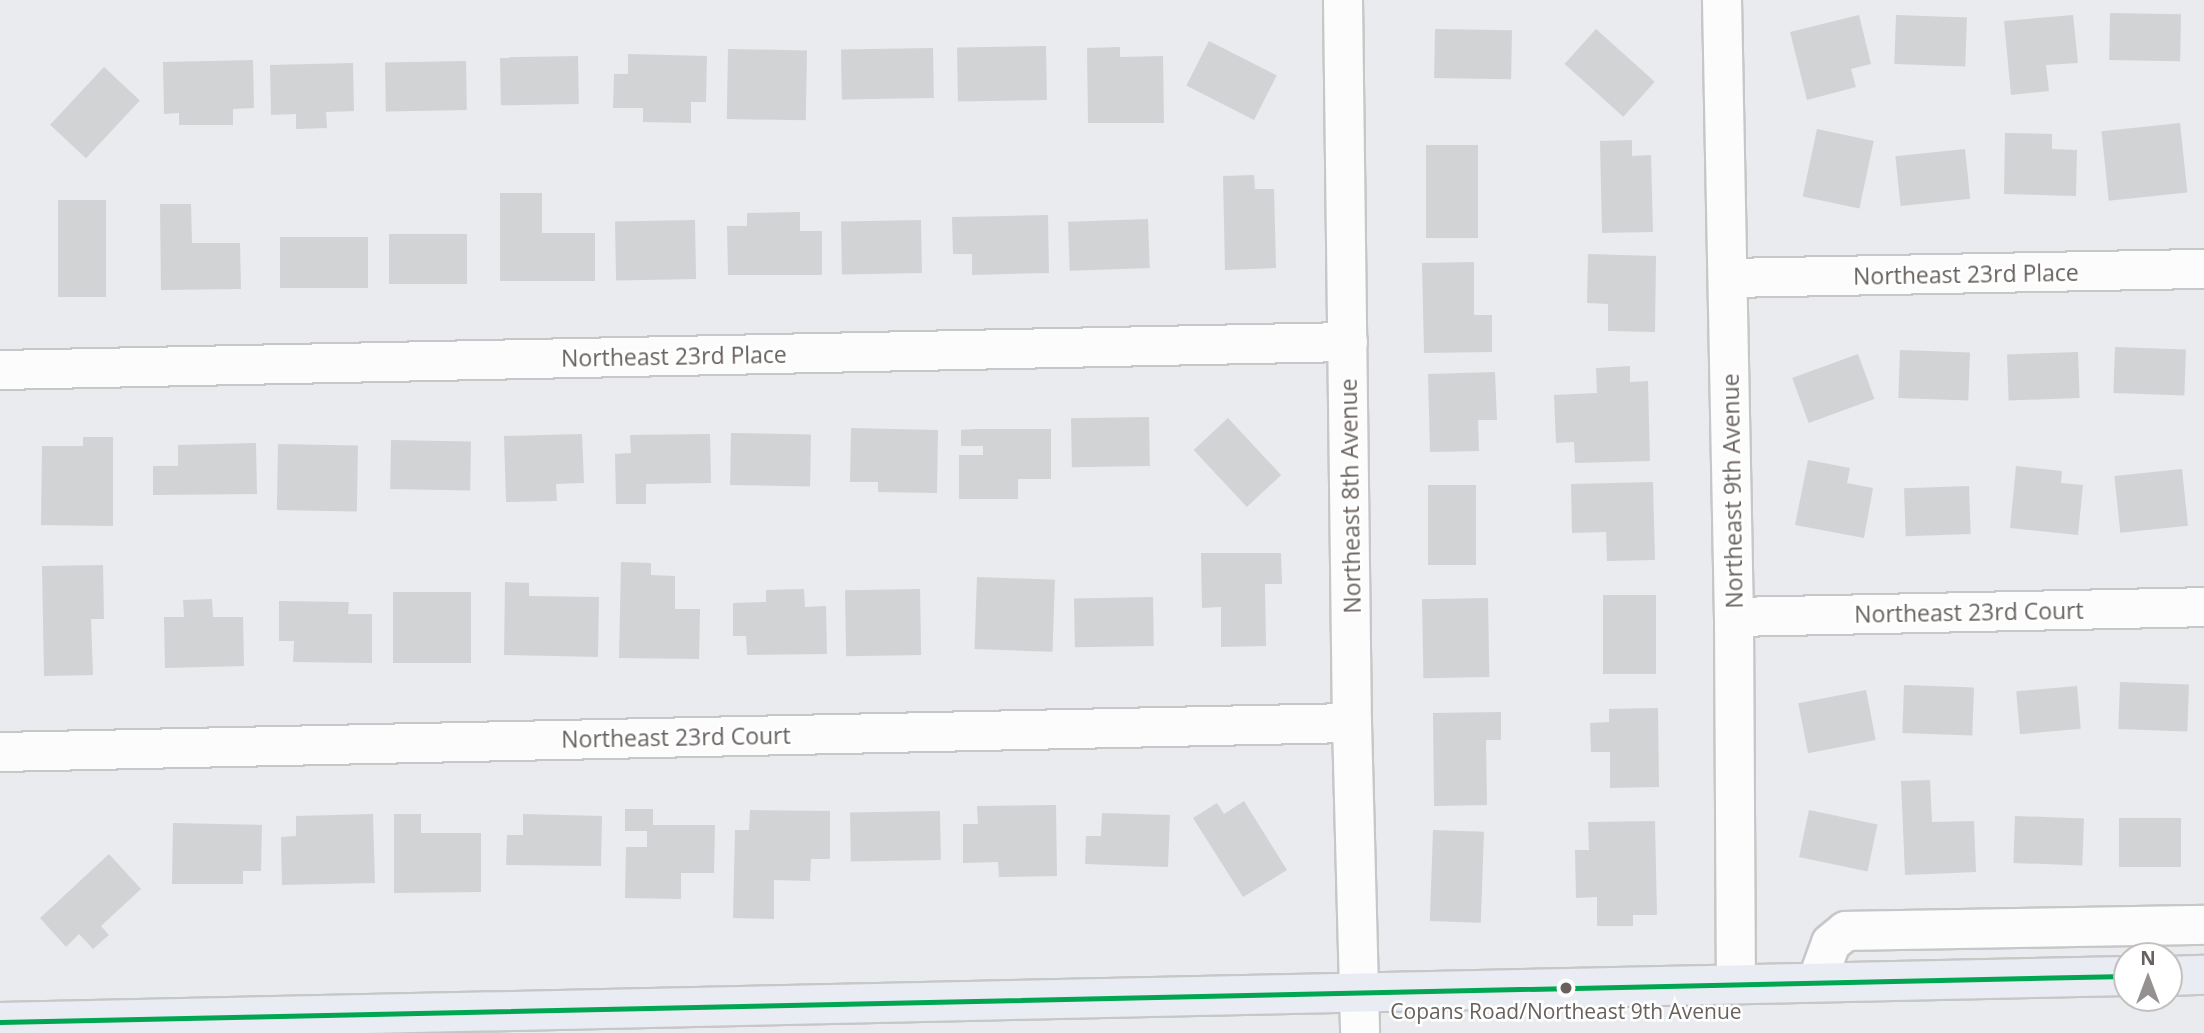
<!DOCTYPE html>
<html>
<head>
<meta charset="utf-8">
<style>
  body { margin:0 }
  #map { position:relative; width:2204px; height:1033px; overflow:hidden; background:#e9ebee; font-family:"Open Sans",sans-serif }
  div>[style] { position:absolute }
  .building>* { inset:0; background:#d2d3d5; transform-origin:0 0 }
  .roads { filter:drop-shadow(2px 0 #c8c7c8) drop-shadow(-2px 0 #c8c7c8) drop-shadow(0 2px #c8c7c8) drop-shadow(0 -2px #c8c7c8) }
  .minor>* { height:38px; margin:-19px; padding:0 19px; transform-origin:19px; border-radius:19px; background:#fcfcfc }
  .major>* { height:38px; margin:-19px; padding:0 19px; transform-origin:19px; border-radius:19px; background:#e9edf3 }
  .bus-1>* { height:5px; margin:-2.5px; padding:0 2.5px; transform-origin:2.5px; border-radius:2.5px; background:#00a651 }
  .dots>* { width:19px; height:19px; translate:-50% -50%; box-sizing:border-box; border:4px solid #fff; border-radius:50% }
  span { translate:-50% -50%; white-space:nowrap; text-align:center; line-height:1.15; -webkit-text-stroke:5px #fff; paint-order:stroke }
  .bus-label { font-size:21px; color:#68615e }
  .street-label { font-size:23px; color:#68615e }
  .north { position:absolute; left:2113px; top:942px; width:70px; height:70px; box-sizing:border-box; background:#fff; border:2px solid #c3c0bf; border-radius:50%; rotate:0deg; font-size:19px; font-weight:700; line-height:28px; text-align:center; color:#68615e }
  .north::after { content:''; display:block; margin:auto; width:24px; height:32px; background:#959190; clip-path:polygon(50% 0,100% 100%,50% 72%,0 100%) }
</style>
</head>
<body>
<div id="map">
  <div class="building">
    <div style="left:2110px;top:13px;width:71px;height:47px;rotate:1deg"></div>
    <div style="clip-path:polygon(1859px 15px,1871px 64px,1851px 69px,1856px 87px,1807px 100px,1790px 32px)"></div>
    <div style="left:1896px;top:15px;width:71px;height:49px;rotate:2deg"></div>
    <div style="clip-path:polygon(2073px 15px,2078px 63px,2046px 65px,2049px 91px,2011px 95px,2004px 21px)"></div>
    <div style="left:1435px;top:29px;width:77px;height:49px;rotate:1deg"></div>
    <div style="left:1596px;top:29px;width:79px;height:47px;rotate:42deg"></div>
    <div style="left:1209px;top:41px;width:76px;height:50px;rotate:27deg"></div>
    <div style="left:1046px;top:46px;width:54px;height:89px;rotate:89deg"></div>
    <div style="clip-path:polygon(1120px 47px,1120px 57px,1163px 56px,1164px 123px,1088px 123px,1087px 48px)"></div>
    <div style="left:933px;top:48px;width:50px;height:92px;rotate:89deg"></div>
    <div style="left:728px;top:49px;width:79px;height:70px;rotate:1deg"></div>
    <div style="clip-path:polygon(628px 54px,707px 56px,706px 102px,691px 102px,691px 123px,643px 122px,643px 108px,613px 108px,614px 74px,628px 74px)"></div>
    <div style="left:578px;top:56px;width:48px;height:78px;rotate:89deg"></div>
    <div style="clip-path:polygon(253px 60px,254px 108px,233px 109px,233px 125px,179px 125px,179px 113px,164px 114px,163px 62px)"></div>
    <div style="left:466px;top:61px;width:49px;height:81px;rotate:89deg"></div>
    <div style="clip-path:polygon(353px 63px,354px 111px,326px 112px,327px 128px,296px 129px,296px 114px,271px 115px,270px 65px)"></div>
    <div style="left:104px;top:67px;width:49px;height:79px;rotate:43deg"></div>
    <div style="left:2180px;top:123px;width:70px;height:79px;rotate:84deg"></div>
    <div style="left:1817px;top:129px;width:58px;height:69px;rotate:12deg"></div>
    <div style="clip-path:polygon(2005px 133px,2052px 134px,2052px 149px,2077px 150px,2076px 196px,2004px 194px)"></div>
    <div style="clip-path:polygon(1632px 140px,1632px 156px,1651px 155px,1653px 232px,1602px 233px,1600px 141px)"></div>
    <div style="left:1426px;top:145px;width:52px;height:93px"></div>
    <div style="left:1965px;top:149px;width:50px;height:70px;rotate:84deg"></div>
    <div style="clip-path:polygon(1254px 175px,1255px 189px,1274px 189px,1276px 268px,1225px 270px,1223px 176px)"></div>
    <div style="clip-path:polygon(500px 193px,542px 193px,542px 233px,595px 233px,595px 281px,500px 281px)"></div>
    <div style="left:58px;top:200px;width:48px;height:97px"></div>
    <div style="clip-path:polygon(160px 204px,191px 204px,192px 243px,240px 243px,241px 289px,161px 290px)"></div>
    <div style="clip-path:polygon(800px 212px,800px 231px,822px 231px,822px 275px,728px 275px,727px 226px,747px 226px,747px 213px)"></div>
    <div style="clip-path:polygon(1048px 215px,1049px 273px,972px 275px,972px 254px,953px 254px,952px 217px)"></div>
    <div style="left:1148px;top:219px;width:49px;height:80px;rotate:88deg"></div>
    <div style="left:695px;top:220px;width:59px;height:80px;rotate:89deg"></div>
    <div style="left:921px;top:220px;width:53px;height:80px;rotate:89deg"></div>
    <div style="left:467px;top:234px;width:50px;height:78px;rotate:90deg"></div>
    <div style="left:280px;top:237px;width:88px;height:51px"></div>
    <div style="clip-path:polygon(1588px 254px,1656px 256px,1655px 332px,1608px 331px,1608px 304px,1587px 303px)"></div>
    <div style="clip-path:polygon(1474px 262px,1474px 315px,1492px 315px,1492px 352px,1424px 353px,1422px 263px)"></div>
    <div style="left:2115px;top:347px;width:71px;height:46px;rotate:2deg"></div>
    <div style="left:1900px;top:350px;width:70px;height:48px;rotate:2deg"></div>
    <div style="left:2078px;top:352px;width:46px;height:71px;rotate:88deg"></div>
    <div style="left:1858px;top:354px;width:48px;height:70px;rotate:70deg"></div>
    <div style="clip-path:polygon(1630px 366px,1630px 382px,1648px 381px,1650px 461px,1575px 463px,1574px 442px,1556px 443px,1554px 395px,1597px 393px,1596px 368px)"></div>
    <div style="clip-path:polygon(1495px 372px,1497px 420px,1478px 420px,1479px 451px,1430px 452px,1428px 374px)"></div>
    <div style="left:1149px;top:417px;width:49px;height:78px;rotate:89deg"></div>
    <div style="left:1228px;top:418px;width:78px;height:47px;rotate:47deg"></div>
    <div style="clip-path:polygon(851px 428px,938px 430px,937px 493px,878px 492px,878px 482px,850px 482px)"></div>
    <div style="clip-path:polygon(974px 429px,1051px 429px,1051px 479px,1018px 479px,1018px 499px,959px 499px,959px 455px,983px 455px,983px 446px,961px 446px,961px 430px)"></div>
    <div style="left:731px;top:433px;width:80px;height:52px;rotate:1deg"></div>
    <div style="clip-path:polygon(582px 434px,584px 483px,556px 484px,557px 501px,506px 502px,504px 436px)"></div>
    <div style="clip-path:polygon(710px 434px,711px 483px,646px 484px,646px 504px,616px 504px,615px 454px,631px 453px,630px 435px)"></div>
    <div style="clip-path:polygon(83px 437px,113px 437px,113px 526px,41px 525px,42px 446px,83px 446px)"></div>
    <div style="left:391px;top:440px;width:80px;height:49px;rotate:1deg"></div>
    <div style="clip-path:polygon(256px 443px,257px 494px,153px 495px,153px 466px,178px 466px,178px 445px)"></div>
    <div style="left:278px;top:444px;width:80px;height:66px;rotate:1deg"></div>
    <div style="clip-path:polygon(1808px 460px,1850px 468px,1847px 483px,1873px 488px,1864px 538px,1795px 525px)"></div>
    <div style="clip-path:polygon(2016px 466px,2062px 471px,2061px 483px,2083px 485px,2078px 535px,2010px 528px)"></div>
    <div style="left:2182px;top:469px;width:57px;height:68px;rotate:84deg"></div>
    <div style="clip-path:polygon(1653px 482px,1655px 560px,1607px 561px,1606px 532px,1572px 533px,1571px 484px)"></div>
    <div style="left:1428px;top:485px;width:48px;height:80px"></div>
    <div style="left:1969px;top:486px;width:48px;height:65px;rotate:88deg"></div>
    <div style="clip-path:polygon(1201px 553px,1281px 553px,1282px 584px,1265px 584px,1266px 646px,1221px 647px,1221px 607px,1202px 608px)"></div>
    <div style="clip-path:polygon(621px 562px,651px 563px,651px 575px,675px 576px,675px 609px,700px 609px,699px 659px,619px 658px)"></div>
    <div style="clip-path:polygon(103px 565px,104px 619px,91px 619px,93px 675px,44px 676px,42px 566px)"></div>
    <div style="left:977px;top:577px;width:78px;height:72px;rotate:2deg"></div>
    <div style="clip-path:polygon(505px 582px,529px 583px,529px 596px,599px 597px,598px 657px,504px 655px)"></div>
    <div style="clip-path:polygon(804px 589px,805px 607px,826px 606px,827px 654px,747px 655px,746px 636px,733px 636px,733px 603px,766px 602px,766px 590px)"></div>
    <div style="left:920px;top:589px;width:66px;height:75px;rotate:89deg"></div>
    <div style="left:393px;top:592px;width:78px;height:71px"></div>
    <div style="left:1603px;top:595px;width:53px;height:79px"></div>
    <div style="left:1153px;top:597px;width:49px;height:79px;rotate:89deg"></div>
    <div style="left:1488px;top:598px;width:79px;height:66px;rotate:89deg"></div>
    <div style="clip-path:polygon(212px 599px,213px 617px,243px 617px,244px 666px,165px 668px,164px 617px,184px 617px,183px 600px)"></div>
    <div style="clip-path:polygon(279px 601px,349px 602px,348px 614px,372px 614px,372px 663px,293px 662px,294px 641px,279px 641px)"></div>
    <div style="left:2120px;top:682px;width:69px;height:47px;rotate:2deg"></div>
    <div style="left:1904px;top:685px;width:70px;height:48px;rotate:2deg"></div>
    <div style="left:2077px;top:686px;width:43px;height:61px;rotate:85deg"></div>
    <div style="left:1866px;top:690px;width:51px;height:69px;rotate:79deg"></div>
    <div style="clip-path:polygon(1658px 708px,1659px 787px,1610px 788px,1610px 752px,1591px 752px,1590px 723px,1609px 722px,1609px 709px)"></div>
    <div style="clip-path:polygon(1501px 712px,1501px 740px,1486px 740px,1487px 805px,1434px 806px,1433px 713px)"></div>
    <div style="clip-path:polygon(1930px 780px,1932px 822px,1974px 821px,1976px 872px,1905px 875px,1901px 781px)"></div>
    <div style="clip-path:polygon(1244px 801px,1287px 870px,1243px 897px,1193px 818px,1217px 803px,1224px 814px)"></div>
    <div style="clip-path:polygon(1056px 805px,1057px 876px,999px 877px,998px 862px,963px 863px,963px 824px,978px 824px,977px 806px)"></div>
    <div style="clip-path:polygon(625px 809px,653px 809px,653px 825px,715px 825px,714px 873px,681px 873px,681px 899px,625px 898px,626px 847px,647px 847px,647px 831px,625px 831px)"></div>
    <div style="clip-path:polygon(750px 810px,830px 811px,830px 859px,811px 859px,810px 881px,774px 880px,774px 919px,733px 918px,735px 830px,749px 830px)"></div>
    <div style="left:1809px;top:810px;width:70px;height:48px;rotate:12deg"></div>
    <div style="left:940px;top:811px;width:49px;height:90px;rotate:89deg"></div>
    <div style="clip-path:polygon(1102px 813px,1170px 815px,1168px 867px,1085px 864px,1086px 836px,1101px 836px)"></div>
    <div style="clip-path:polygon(373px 814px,375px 883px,282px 885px,281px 837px,296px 836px,296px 816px)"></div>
    <div style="clip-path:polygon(394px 814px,421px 814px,421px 833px,481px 833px,481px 892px,394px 893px)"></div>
    <div style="clip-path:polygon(523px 814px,602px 816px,601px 866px,506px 865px,507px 835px,523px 835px)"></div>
    <div style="left:2015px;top:816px;width:69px;height:47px;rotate:2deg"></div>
    <div style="left:2119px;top:818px;width:62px;height:49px"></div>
    <div style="clip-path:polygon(1655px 821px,1657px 915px,1633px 915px,1633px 926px,1597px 926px,1597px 897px,1576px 898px,1575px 850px,1589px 850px,1588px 822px)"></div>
    <div style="clip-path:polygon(173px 823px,262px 825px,261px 871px,243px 871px,243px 884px,172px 884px)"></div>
    <div style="left:1433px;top:830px;width:51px;height:91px;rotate:2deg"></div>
    <div style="clip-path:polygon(109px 854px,141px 889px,101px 926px,109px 935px,93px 949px,79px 934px,66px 947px,40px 918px)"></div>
  </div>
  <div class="roads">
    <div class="minor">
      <div style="left:1343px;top:0;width:723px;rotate:89.29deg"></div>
      <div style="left:1352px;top:723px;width:310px;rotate:88.5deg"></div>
      <div style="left:1722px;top:0;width:617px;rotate:88.89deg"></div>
      <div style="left:1734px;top:617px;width:365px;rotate:89.7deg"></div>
      <div style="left:1729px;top:278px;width:475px;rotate:-1.1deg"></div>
      <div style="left:0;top:370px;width:1348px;rotate:-1.19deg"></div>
      <div style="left:1734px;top:617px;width:470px;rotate:-1.2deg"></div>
      <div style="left:0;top:752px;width:1352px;rotate:-1.23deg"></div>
      <div style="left:1817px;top:981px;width:40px;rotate:-69.8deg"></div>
      <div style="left:1831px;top:943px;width:19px;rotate:-39deg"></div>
      <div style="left:1846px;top:931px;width:358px;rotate:-1deg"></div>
    </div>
    <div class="major">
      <div style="left:2169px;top:976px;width:35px;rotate:-2deg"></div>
      <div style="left:0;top:1022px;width:2127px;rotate:-1.24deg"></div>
    </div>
  </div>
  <div class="bus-1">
    <div style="left:0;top:1022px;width:2127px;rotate:-1.24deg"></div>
  </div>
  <div class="dots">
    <div style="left:1566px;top:988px;background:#68615e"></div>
  </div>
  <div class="bus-label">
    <span style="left:1566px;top:1011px">Copans Road/Northeast 9th Avenue</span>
  </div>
  <div class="street-label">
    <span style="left:1966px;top:274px;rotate:-1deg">Northeast 23rd Place</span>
    <span style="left:674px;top:356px;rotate:-1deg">Northeast 23rd Place</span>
    <span style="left:1732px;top:491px;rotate:-91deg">Northeast 9th Avenue</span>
    <span style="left:1350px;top:496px;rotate:-91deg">Northeast 8th Avenue</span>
    <span style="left:1969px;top:612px;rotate:-1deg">Northeast 23rd Court</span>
    <span style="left:676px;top:737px;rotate:-1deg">Northeast 23rd Court</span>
  </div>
  <div class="north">N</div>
</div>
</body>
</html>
